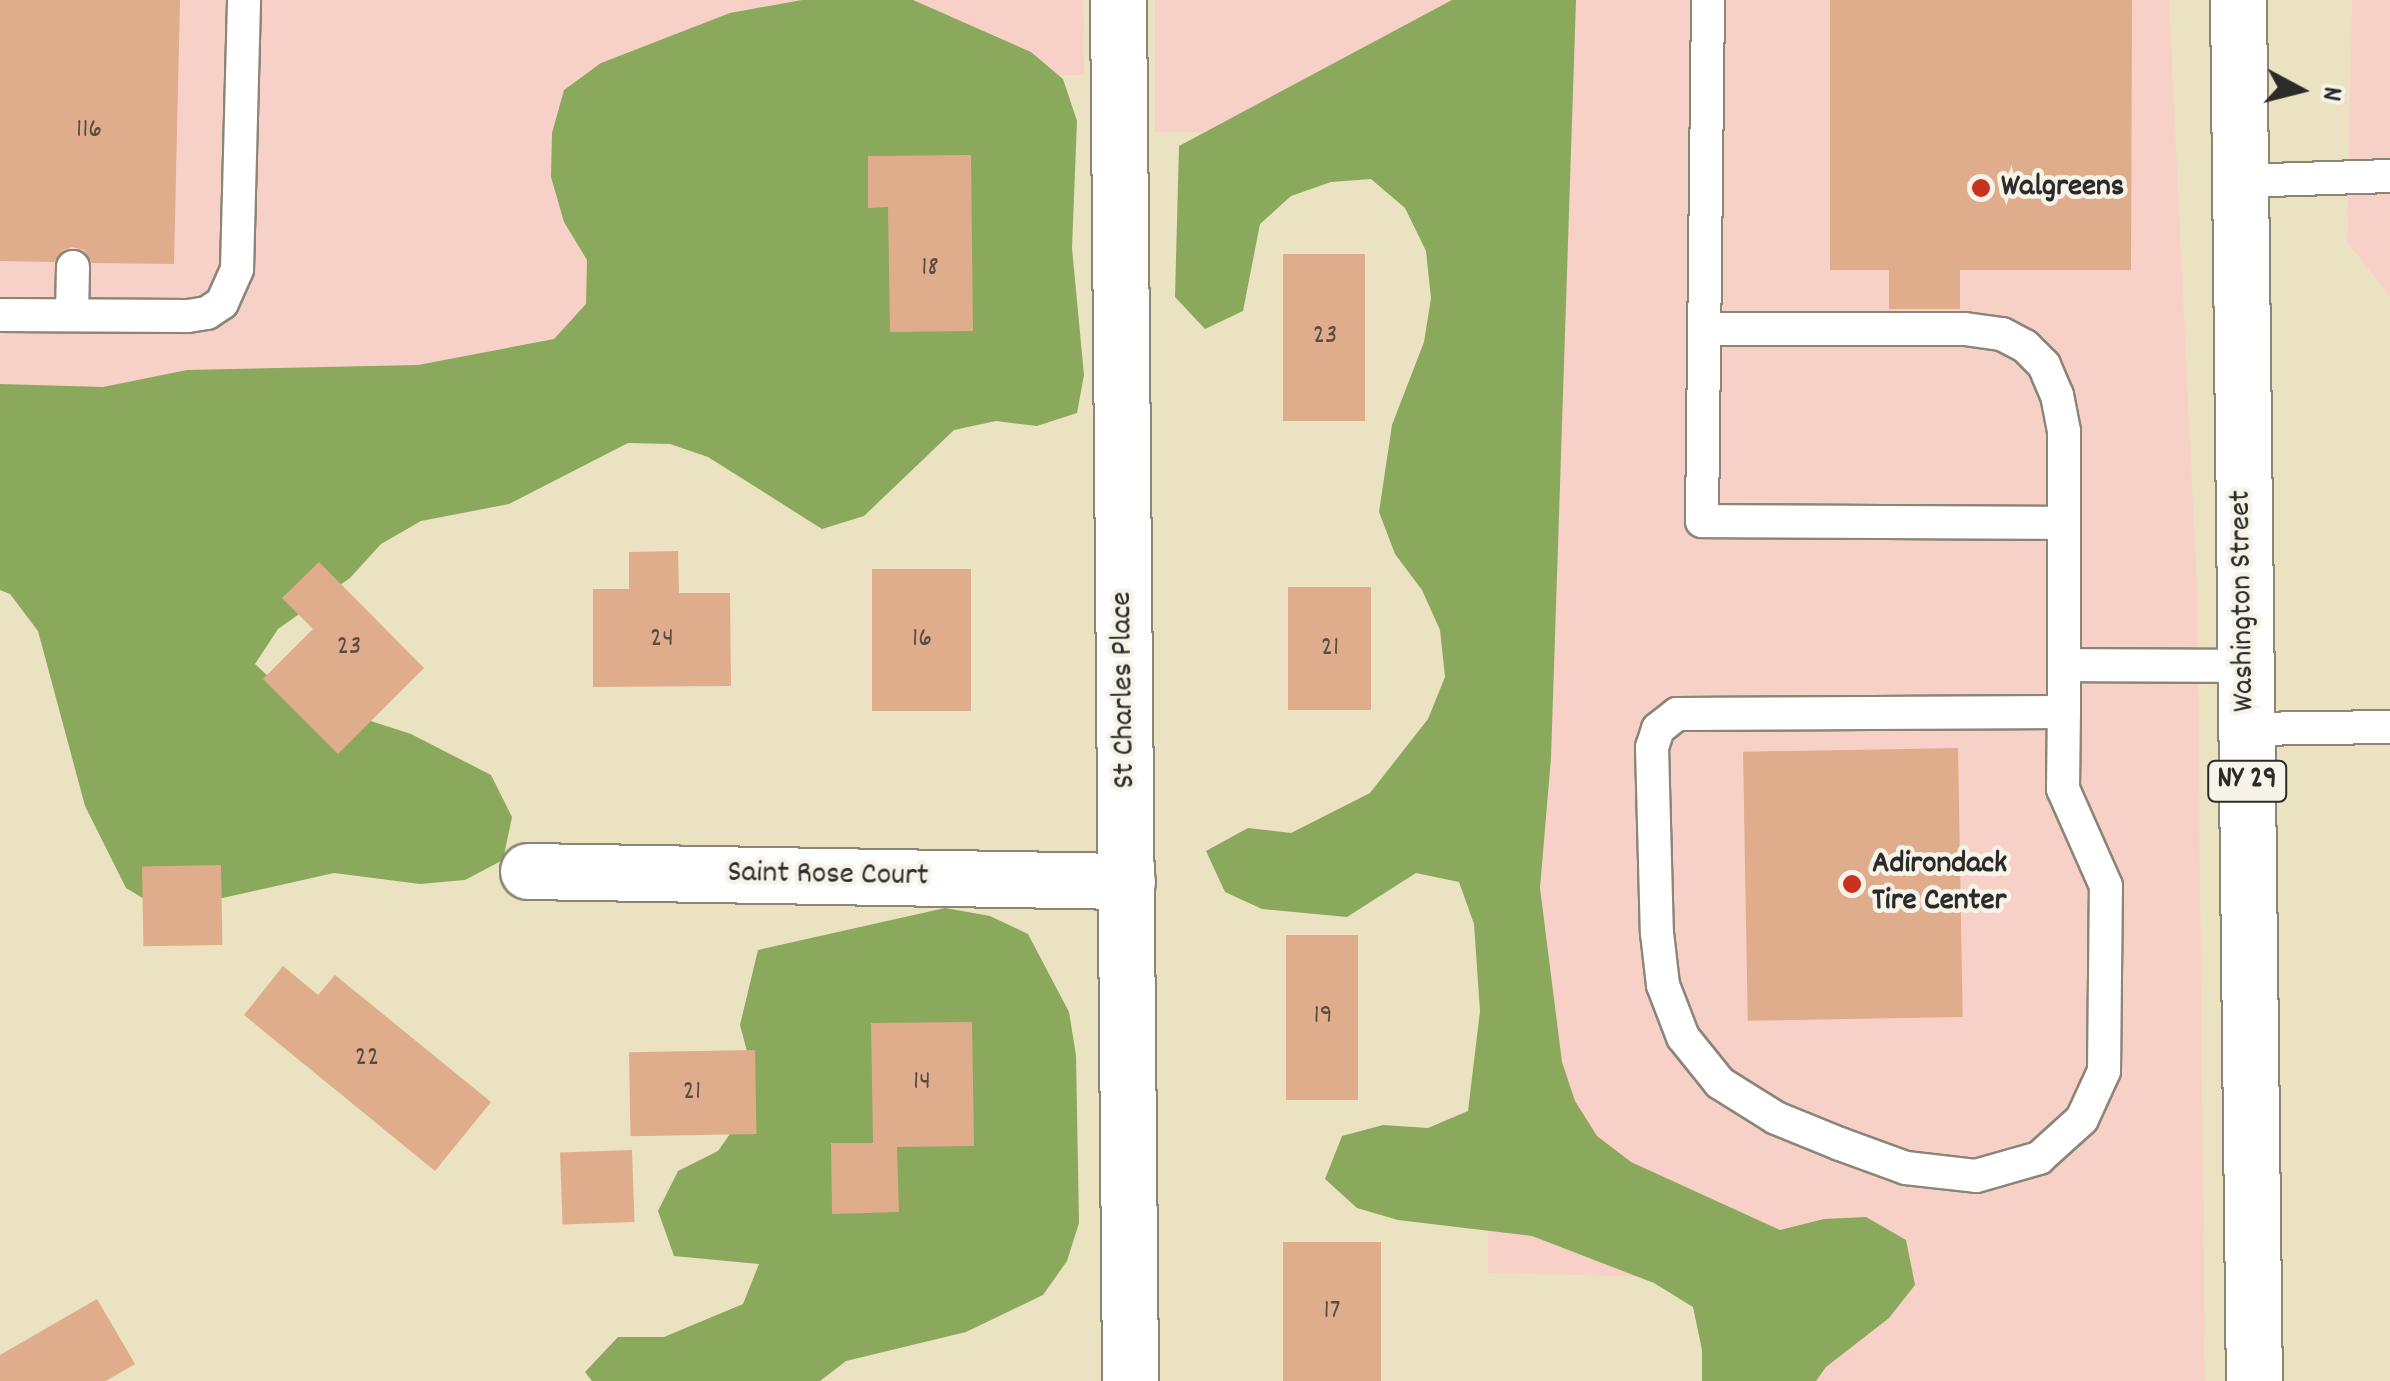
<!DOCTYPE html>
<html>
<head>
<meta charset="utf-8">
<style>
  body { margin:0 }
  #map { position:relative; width:2390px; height:1381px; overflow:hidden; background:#ebe2c1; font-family:Dekko,sans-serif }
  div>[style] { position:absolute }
  .built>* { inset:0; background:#f7d1c8 }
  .forest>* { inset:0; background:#8aa95c }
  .building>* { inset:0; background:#dfad8c; transform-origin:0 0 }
  .roads { filter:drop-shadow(2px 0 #8b8676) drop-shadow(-2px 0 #8b8676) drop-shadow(0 2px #8b8676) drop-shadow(0 -2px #8b8676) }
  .lane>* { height:32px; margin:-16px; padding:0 16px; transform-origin:16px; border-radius:16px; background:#fff }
  .street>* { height:55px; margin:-27.5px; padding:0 27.5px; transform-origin:27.5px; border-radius:27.5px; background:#fff }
  .highway>* { height:55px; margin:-27.5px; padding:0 27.5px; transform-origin:27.5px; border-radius:27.5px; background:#fff }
  .dots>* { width:28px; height:28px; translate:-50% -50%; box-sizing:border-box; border:5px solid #f7f3e8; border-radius:50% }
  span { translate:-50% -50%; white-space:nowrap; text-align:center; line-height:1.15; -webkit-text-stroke:9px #f7f3e8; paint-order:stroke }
  .number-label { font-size:28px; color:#584c43 }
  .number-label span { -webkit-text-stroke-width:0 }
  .shield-label span { padding:2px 8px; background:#f7f3e8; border:2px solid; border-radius:8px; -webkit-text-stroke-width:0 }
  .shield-label { font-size:30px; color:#2b2b2b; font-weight:700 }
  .poi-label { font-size:32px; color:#2b2b2b; font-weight:700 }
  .left { translate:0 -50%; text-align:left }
  .street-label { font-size:32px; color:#2b2b2b }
  .north { position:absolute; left:2250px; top:40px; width:100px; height:100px; -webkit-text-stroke:8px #f7f3e8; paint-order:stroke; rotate:97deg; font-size:28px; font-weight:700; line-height:40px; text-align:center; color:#2b2b2b }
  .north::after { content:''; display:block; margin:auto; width:35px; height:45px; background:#2b2b2b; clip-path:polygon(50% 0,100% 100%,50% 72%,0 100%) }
</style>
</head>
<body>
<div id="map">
  <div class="built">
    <div style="clip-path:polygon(0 0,1083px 0,1084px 75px,795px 79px,796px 403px,0 392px)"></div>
    <div style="clip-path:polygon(1155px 0,2169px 0,2197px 589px,2205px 1381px,1741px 1381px,1740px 1279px,1488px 1273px,1482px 134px,1155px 132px)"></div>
    <div style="clip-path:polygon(2352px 0,2390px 0,2390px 297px,2347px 242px)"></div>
  </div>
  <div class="forest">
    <div style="clip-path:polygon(802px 0,913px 0,1031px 52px,1063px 79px,1077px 121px,1072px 248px,1084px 375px,1077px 413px,1037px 426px,996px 421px,954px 430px,864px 516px,822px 529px,708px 457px,670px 444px,628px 443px,509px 504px,421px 521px,381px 544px,350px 578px,278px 629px,255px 664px,287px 694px,411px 734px,491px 775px,512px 817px,503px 860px,465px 880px,420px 884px,334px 873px,164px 911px,126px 888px,85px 806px,38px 631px,10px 594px,0 590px,0 384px,103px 387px,187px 370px,418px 365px,554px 339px,586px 304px,587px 260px,564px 222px,551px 177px,552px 133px,564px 90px,601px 63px,730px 13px)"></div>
    <div style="clip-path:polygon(1452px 0,1576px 0,1551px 758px,1540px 888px,1562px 1062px,1575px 1101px,1597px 1136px,1631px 1162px,1780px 1230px,1824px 1219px,1866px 1217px,1906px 1240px,1915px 1285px,1889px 1318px,1826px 1367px,1816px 1381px,1702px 1381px,1702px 1350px,1693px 1307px,1654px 1283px,1532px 1236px,1398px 1220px,1357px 1208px,1325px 1179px,1342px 1136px,1383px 1125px,1428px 1128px,1468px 1111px,1480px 1011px,1474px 924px,1459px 882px,1416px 873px,1347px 917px,1262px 909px,1225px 892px,1206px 851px,1248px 828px,1291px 833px,1370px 793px,1428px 719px,1445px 677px,1440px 630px,1422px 590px,1395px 554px,1379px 512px,1392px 425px,1424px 342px,1431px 298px,1426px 251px,1405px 208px,1371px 179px,1331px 182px,1291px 196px,1260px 224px,1243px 311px,1205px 329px,1175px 297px,1179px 146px)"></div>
    <div style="clip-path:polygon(945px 908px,990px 916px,1028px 934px,1069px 1012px,1076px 1055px,1079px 1223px,1067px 1261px,1043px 1295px,966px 1332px,846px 1361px,820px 1381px,592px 1381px,585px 1372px,618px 1337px,664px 1337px,743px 1304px,759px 1264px,674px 1256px,658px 1211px,678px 1171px,718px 1151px,744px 1114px,752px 1070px,740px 1025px,758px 950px)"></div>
  </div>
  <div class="building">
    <div style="clip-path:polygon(0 0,180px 0,174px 264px,92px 263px,84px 250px,72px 247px,63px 250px,54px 262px,0 261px)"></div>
    <div style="clip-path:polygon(1830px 0,2132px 0,2131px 270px,1960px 270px,1960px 309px,1889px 309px,1889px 270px,1830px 270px)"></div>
    <div style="clip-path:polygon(971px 155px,973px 331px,890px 332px,888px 207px,868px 208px,868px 156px)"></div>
    <div style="left:1283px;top:254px;width:82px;height:167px"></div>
    <div style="clip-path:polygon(678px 551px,679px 593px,730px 593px,731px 686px,593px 687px,593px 589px,629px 589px,629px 552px)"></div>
    <div style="clip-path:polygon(319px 562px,424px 668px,338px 754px,263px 679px,313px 629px,282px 598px)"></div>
    <div style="left:971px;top:569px;width:142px;height:99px;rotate:90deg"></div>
    <div style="left:1371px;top:587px;width:123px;height:83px;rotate:90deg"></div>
    <div style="left:1958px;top:748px;width:269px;height:215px;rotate:89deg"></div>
    <div style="left:221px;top:865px;width:80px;height:79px;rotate:89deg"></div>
    <div style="left:1286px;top:935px;width:72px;height:165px"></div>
    <div style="clip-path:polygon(283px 966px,318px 995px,335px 975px,491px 1102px,435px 1171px,244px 1015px)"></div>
    <div style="clip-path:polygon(972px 1022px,974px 1146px,897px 1147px,899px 1212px,832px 1214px,831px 1143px,873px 1143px,871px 1023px)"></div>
    <div style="left:755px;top:1050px;width:84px;height:126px;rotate:89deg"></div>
    <div style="left:632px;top:1150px;width:72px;height:72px;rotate:88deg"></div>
    <div style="left:1381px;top:1242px;width:139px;height:98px;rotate:90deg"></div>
    <div style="clip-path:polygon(97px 1299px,135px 1364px,106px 1381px,0 1381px,0 1355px)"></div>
  </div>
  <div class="roads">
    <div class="lane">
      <div style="left:1708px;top:0;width:521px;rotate:90.66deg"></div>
      <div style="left:1702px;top:521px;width:362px;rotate:0.3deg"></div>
      <div style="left:2064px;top:523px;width:142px;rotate:90deg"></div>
      <div style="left:2064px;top:665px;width:181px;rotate:0.3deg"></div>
      <div style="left:2239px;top:181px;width:151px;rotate:-1.9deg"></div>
      <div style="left:0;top:315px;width:188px;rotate:0.3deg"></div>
      <div style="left:188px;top:316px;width:19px;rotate:-9deg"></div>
      <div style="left:207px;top:313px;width:18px;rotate:-34deg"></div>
      <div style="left:222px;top:303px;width:37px;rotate:-66deg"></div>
      <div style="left:237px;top:269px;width:269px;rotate:-88.5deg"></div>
      <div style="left:72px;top:315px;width:48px;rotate:-88.8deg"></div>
      <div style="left:1706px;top:329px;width:259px"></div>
      <div style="left:1965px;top:329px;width:37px;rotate:8deg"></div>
      <div style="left:2002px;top:334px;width:26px;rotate:28deg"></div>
      <div style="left:2025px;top:346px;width:27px;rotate:45deg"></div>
      <div style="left:2044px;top:365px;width:33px;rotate:67deg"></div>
      <div style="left:2057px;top:395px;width:37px;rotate:79deg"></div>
      <div style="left:2064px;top:431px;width:92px;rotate:90deg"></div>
      <div style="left:2064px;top:712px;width:387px;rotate:179.7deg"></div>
      <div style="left:1677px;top:714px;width:24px;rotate:142deg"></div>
      <div style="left:1658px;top:729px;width:19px;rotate:108deg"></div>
      <div style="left:1652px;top:747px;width:186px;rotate:88.5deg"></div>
      <div style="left:1657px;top:933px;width:52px;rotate:83.4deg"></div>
      <div style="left:1663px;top:985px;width:56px;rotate:69deg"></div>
      <div style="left:1683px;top:1037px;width:59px;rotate:51.2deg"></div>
      <div style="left:1720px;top:1083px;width:66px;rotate:32deg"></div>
      <div style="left:1776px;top:1118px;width:69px;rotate:22.1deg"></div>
      <div style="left:1840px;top:1144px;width:70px;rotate:20deg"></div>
      <div style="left:1906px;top:1168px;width:70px;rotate:6.5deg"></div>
      <div style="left:1976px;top:1176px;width:66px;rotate:-15.9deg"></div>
      <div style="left:2039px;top:1158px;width:58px;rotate:-42.2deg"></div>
      <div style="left:2082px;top:1119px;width:53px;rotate:-65.4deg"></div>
      <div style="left:2104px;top:1071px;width:185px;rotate:-89.4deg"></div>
      <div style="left:2106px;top:886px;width:106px;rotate:-113.9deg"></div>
      <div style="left:2063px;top:789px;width:77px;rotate:-89.3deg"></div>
      <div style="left:2064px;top:712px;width:47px;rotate:-90deg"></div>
      <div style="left:2246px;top:729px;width:144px;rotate:-0.8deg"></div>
    </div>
    <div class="street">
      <div style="left:1118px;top:0;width:1381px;rotate:89.5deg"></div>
      <div style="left:528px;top:871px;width:599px;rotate:0.96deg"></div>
    </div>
    <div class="highway">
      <div style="left:2238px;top:0;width:1381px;rotate:89.34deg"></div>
    </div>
  </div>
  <div class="dots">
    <div style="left:1981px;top:188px;background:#c8321e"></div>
    <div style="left:1852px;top:884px;background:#c8321e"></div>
  </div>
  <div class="number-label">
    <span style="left:89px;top:131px">116</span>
    <span style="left:930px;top:269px">18</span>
    <span style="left:1325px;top:337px">23</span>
    <span style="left:662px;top:640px">24</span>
    <span style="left:922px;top:640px">16</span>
    <span style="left:349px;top:648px">23</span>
    <span style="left:1330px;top:649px">21</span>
    <span style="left:1323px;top:1017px">19</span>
    <span style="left:367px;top:1059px">22</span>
    <span style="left:922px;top:1083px">14</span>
    <span style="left:692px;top:1093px">21</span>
    <span style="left:1332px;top:1312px">17</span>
  </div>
  <div class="shield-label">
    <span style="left:2247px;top:781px">NY 29</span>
  </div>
  <div class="poi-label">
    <span class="left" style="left:2001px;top:188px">Walgreens</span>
    <span class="left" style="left:1872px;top:884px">Adirondack<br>Tire Center</span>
  </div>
  <div class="street-label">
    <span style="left:2244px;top:601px;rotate:-91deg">Washington Street</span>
    <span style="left:1125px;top:690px;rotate:-91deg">St Charles Place</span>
    <span style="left:828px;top:876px;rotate:1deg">Saint Rose Court</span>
  </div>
  <div class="north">N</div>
</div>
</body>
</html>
